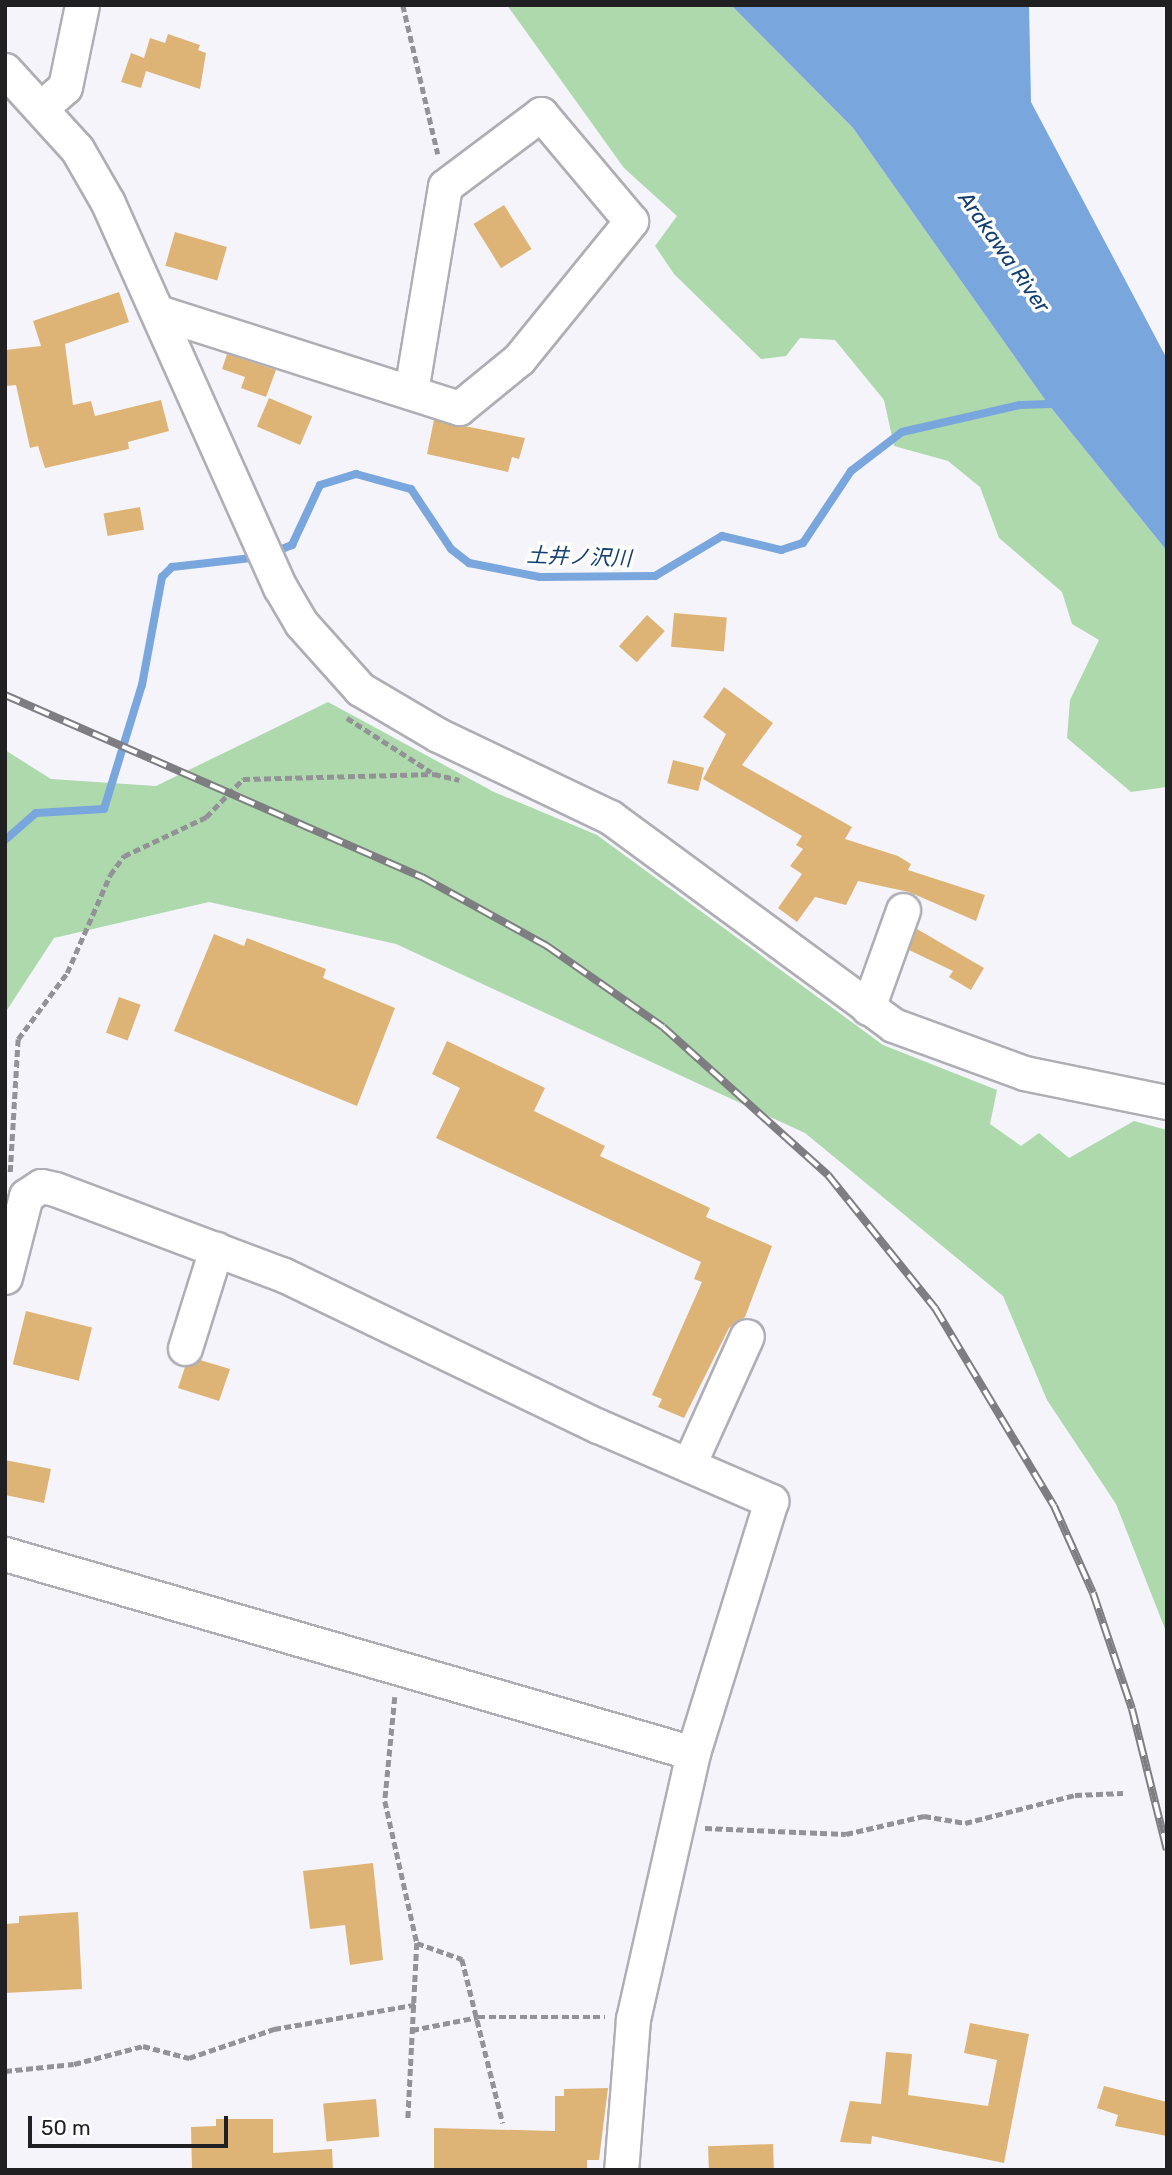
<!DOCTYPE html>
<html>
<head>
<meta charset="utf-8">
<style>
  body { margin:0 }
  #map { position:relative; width:1172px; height:2175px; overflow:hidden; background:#f5f4fb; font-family:Rubik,"Noto Sans JP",sans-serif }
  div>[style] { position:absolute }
  .green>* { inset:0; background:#aed9ad }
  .water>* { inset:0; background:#79a6dc }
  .stream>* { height:8px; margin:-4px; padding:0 4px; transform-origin:4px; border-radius:4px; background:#79a6dc }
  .building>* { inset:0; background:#deb476; transform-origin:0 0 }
  .path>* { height:4.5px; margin-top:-2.25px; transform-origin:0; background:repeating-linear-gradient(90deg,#929297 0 7px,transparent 0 10.5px) }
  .roads { filter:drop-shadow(2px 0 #afaeb4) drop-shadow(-2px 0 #afaeb4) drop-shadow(0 2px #afaeb4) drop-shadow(0 -2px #afaeb4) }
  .minor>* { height:33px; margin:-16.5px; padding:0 16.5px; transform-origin:16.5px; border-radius:16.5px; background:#fff }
  .rail>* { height:8px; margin-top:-4px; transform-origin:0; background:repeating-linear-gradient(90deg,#fff 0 16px,#7e7d82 0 32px); box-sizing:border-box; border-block:2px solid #7e7d82 }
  span { translate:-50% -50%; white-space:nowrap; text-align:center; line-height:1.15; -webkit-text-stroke:7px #fff; paint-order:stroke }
  .water-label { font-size:21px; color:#113f71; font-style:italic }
  .frame { position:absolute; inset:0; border:7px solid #202022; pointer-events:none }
  .scale { position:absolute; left:28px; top:2116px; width:200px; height:32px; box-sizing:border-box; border:4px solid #202022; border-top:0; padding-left:9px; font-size:21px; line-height:24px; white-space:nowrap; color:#202022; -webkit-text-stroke:5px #fff; paint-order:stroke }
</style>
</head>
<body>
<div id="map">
  <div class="green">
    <div style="clip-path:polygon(507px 5px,731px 5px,853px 128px,1048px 404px,1167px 551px,1167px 787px,1131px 792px,1067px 738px,1070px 700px,1099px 640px,1072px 624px,1062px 592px,999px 538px,980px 487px,948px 461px,894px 446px,884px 400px,835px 340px,800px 338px,786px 356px,761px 359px,674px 274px,655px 246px,677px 216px,624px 168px)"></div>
    <div style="clip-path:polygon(328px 702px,494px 792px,597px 835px,883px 1045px,997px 1090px,990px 1124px,1021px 1146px,1039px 1133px,1069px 1158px,1134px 1121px,1167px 1130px,1167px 1634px,1116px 1504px,1047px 1400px,1003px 1296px,805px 1133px,396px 944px,209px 902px,54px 938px,5px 1013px,5px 750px,51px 779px,156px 786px)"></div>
  </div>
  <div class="water">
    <div style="clip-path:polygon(731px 5px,1029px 5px,1031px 102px,1167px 359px,1167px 551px,1048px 404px,853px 128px)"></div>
  </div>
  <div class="stream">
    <div style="left:272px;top:553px;width:22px;rotate:-22deg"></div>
    <div style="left:292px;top:545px;width:66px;rotate:-65deg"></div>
    <div style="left:320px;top:485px;width:38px;rotate:-17deg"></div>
    <div style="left:356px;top:474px;width:57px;rotate:15.3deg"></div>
    <div style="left:411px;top:489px;width:72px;rotate:56.3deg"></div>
    <div style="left:451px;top:549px;width:23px;rotate:38deg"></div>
    <div style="left:469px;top:563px;width:72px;rotate:11.2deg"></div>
    <div style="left:540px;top:577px;width:115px;rotate:-0.5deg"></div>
    <div style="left:655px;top:576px;width:78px;rotate:-30.8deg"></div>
    <div style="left:722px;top:536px;width:61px;rotate:13.3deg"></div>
    <div style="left:781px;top:550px;width:23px;rotate:-18deg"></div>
    <div style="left:803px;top:543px;width:87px;rotate:-56.3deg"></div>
    <div style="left:851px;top:471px;width:64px;rotate:-37.4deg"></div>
    <div style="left:902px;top:432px;width:121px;rotate:-12.9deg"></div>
    <div style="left:1020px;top:405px;width:38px;rotate:-2deg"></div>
    <div style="left:5px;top:840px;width:41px;rotate:-41.1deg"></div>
    <div style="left:36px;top:813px;width:68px;rotate:-3.4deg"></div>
    <div style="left:104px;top:809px;width:130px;rotate:-73deg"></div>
    <div style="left:142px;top:685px;width:110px;rotate:-79.5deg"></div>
    <div style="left:162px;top:577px;width:14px;rotate:-45deg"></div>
    <div style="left:172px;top:567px;width:89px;rotate:-6.5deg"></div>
  </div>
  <div class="building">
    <div style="clip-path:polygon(168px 34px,200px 45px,198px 50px,206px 53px,200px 89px,146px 71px,141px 88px,121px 82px,131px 53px,144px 58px,150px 38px,165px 43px)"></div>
    <div style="left:504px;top:205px;width:52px;height:36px;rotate:58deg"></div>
    <div style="left:175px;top:232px;width:54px;height:35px;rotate:16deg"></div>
    <div style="clip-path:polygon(119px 292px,129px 322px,65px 344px,73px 405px,91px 401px,95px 416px,161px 400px,169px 431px,128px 442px,129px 449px,45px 468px,38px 446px,30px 448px,16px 385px,5px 386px,5px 350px,41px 346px,33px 321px)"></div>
    <div style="clip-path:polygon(227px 354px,276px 370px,266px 397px,241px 388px,245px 377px,222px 369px)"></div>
    <div style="left:269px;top:398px;width:47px;height:31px;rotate:23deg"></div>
    <div style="clip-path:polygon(434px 420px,525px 438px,519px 459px,512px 457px,508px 472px,427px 454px)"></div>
    <div style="left:140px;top:507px;width:23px;height:37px;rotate:80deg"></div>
    <div style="left:674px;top:613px;width:53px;height:34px;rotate:5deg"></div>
    <div style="left:647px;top:615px;width:24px;height:42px;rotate:42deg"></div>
    <div style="clip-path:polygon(724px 687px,773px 723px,742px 765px,852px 827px,845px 839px,898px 856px,911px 864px,908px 870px,985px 895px,976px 921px,909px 892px,858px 881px,846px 905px,815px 897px,797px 922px,778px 908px,802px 874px,790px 866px,803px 849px,796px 845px,802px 836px,703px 779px,726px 734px,703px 717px)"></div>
    <div style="left:673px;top:760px;width:32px;height:24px;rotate:14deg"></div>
    <div style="clip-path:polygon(917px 929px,984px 968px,971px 990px,949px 977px,953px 971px,909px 950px)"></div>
    <div style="clip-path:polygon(214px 934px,244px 946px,247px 938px,326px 969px,323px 978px,395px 1008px,357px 1106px,174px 1031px)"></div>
    <div style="left:119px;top:997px;width:23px;height:38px;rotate:20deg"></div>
    <div style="clip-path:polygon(447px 1041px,545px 1088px,534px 1111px,605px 1146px,600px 1156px,710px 1208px,706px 1217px,772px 1246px,745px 1317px,729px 1328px,684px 1418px,658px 1407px,662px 1399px,652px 1395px,702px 1282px,694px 1279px,701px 1262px,436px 1138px,460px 1088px,432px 1074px)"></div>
    <div style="left:26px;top:1311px;width:68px;height:55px;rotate:14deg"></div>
    <div style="clip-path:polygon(200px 1360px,230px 1369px,219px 1401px,178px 1388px,185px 1367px)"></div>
    <div style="clip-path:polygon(5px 1460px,51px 1469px,44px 1503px,5px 1495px)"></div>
    <div style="clip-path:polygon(373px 1863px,383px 1960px,350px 1965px,345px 1925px,310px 1929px,303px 1871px)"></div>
    <div style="clip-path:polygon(78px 1912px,82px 1989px,5px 1993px,5px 1924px,19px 1923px,19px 1916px)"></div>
    <div style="clip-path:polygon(970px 2023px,1029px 2034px,1004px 2163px,872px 2136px,871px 2144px,840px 2142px,850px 2101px,881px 2104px,886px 2052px,912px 2054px,908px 2095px,988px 2106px,997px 2060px,964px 2053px)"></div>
    <div style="clip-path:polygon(1104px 2086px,1167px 2102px,1167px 2136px,1115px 2126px,1118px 2115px,1097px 2108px)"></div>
    <div style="clip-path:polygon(608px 2088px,599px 2160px,587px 2160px,587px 2170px,434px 2170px,434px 2128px,555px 2131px,555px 2096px,564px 2096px,564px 2089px)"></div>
    <div style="left:376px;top:2099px;width:38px;height:53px;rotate:85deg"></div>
    <div style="clip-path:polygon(216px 2119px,273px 2119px,273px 2153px,332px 2149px,333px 2170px,192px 2170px,191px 2127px,216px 2126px)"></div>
    <div style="left:773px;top:2144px;width:26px;height:65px;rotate:88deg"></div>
  </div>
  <div class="path">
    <div style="left:403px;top:5px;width:153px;rotate:76.8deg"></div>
    <div style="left:347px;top:718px;width:100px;rotate:32.7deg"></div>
    <div style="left:10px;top:1172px;width:133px;rotate:-86.6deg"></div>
    <div style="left:18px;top:1039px;width:82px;rotate:-53.4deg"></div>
    <div style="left:67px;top:973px;width:107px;rotate:-66.3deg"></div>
    <div style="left:110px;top:875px;width:24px;rotate:-54deg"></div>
    <div style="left:124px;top:856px;width:91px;rotate:-25.4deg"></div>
    <div style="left:206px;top:817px;width:53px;rotate:-45.8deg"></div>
    <div style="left:243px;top:779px;width:191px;rotate:-1.5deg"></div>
    <div style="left:434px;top:774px;width:26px;rotate:13deg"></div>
    <div style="left:395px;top:1697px;width:104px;rotate:95.5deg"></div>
    <div style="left:385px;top:1801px;width:146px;rotate:77.3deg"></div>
    <div style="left:417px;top:1943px;width:175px;rotate:92.9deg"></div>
    <div style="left:705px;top:1828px;width:141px;rotate:2.4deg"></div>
    <div style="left:846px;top:1834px;width:80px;rotate:-13deg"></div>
    <div style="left:924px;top:1816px;width:42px;rotate:9.7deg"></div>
    <div style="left:965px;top:1823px;width:114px;rotate:-14.3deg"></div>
    <div style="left:1075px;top:1795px;width:48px;rotate:-2.4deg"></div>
    <div style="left:417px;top:1943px;width:48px;rotate:19.6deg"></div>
    <div style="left:462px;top:1959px;width:169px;rotate:76deg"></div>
    <div style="left:412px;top:2030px;width:67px;rotate:-11.1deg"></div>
    <div style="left:478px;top:2017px;width:127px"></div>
    <div style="left:5px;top:2071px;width:69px;rotate:-5.8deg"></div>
    <div style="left:74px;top:2064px;width:71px;rotate:-14.6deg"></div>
    <div style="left:143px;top:2046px;width:48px;rotate:14.6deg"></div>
    <div style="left:189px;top:2058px;width:90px;rotate:-18.8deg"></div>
    <div style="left:274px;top:2029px;width:146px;rotate:-9.8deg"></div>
  </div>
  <div class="roads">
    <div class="minor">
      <div style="left:5px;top:70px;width:107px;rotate:47.7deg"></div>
      <div style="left:77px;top:149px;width:62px;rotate:60.1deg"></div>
      <div style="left:108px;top:203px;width:421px;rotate:65.9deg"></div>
      <div style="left:280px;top:587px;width:42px;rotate:59.7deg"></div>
      <div style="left:301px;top:623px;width:89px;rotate:48.2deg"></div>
      <div style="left:360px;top:689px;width:91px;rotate:30.5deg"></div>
      <div style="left:438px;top:735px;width:191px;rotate:25.5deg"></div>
      <div style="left:610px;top:817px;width:351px;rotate:36.3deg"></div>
      <div style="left:893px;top:1025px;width:140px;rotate:20.1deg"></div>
      <div style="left:1024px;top:1073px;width:146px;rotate:11.5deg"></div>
      <div style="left:42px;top:107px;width:30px;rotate:-41deg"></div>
      <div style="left:65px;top:87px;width:84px;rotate:-78.3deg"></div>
      <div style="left:158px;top:312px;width:316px;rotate:17.7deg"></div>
      <div style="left:459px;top:408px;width:77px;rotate:-39.2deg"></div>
      <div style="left:519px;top:359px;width:178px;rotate:-50.9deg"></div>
      <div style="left:631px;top:221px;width:140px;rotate:-130.1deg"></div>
      <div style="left:541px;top:114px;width:120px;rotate:143.1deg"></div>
      <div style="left:445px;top:186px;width:209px;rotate:99.4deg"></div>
      <div style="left:868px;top:1008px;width:104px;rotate:-70.3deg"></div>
      <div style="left:5px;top:1277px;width:84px;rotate:-75.5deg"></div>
      <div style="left:26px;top:1196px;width:18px;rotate:-34deg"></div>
      <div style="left:41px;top:1186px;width:14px;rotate:12deg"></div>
      <div style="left:55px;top:1189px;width:245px;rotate:20.6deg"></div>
      <div style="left:284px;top:1275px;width:348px;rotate:25.7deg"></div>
      <div style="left:598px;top:1426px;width:189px;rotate:23.4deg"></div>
      <div style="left:771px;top:1501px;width:264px;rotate:107.2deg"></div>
      <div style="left:693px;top:1753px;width:273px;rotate:102.7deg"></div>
      <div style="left:633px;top:2019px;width:151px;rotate:94.5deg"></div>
      <div style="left:185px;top:1348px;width:104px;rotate:-72.6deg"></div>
      <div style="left:690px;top:1462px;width:138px;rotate:-65.7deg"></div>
      <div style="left:5px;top:1554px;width:716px;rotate:16.13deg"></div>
    </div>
  </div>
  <div class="rail">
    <div style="left:5px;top:695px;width:455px;rotate:23.6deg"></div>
    <div style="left:422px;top:877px;width:143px;rotate:28.9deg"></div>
    <div style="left:547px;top:946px;width:141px;rotate:34.9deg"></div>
    <div style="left:663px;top:1027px;width:222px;rotate:41.9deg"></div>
    <div style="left:828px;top:1175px;width:171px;rotate:51.2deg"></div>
    <div style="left:935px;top:1308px;width:231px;rotate:59deg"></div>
    <div style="left:1054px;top:1506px;width:95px;rotate:65.9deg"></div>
    <div style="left:1093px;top:1593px;width:122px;rotate:71.4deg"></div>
    <div style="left:1132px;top:1709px;width:145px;rotate:76.1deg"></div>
  </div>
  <div class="water-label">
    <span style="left:1004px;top:252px;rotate:55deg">Arakawa River</span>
    <span style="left:579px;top:557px;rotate:2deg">土井ノ沢川</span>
  </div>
  <div class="frame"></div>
  <div class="scale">50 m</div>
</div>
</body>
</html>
